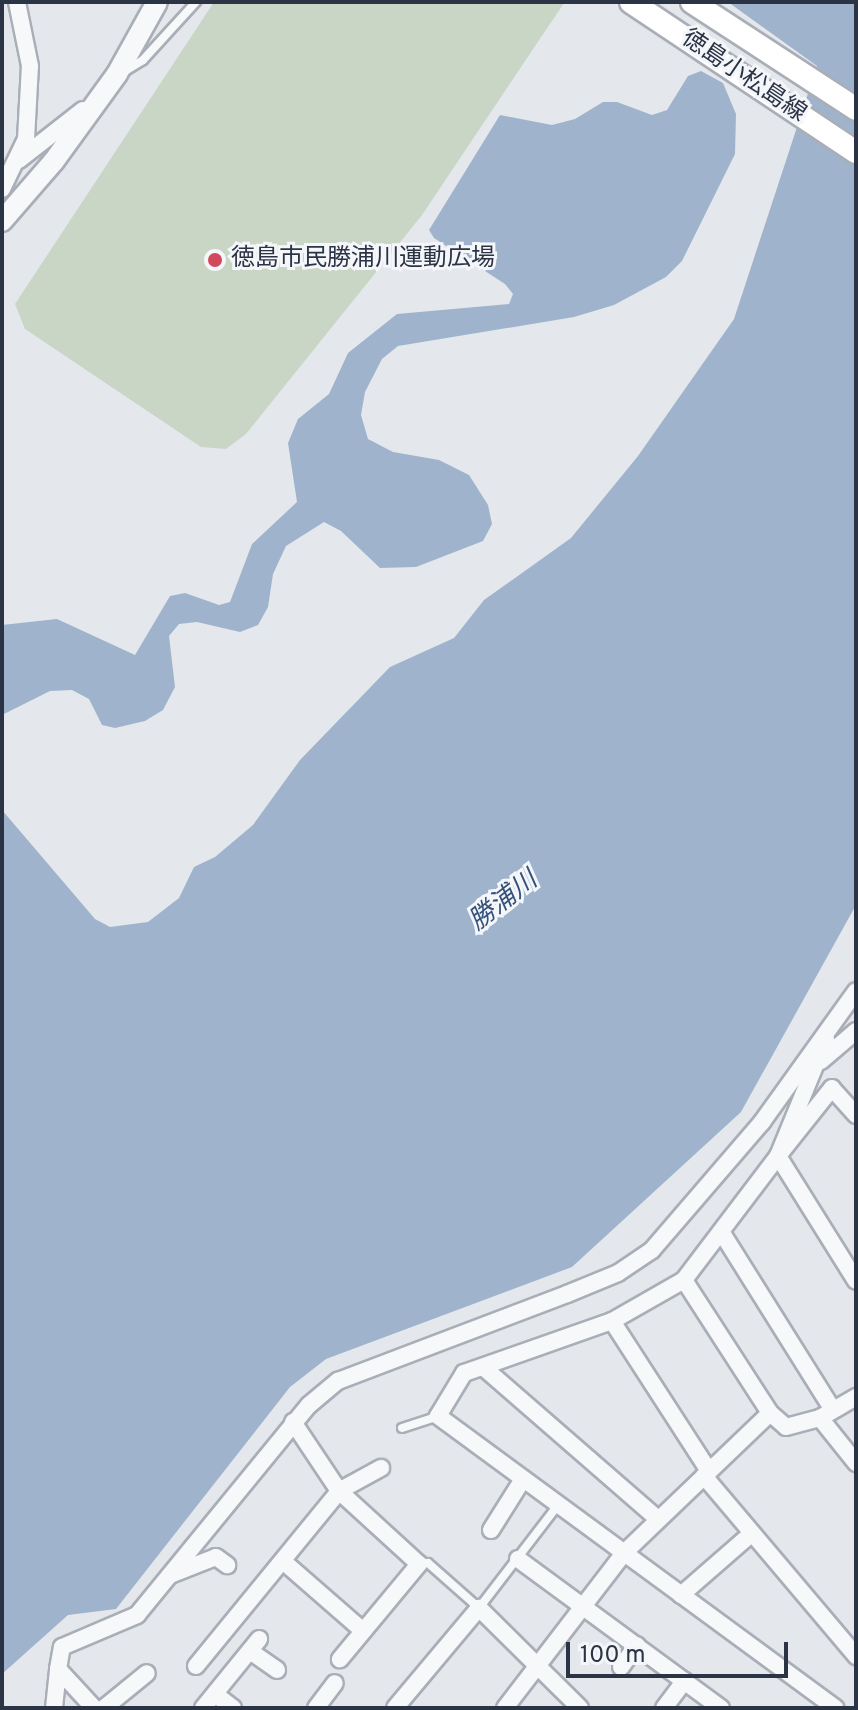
<!DOCTYPE html>
<html>
<head>
<meta charset="utf-8">
<style>
  body { margin:0 }
  #map { position:relative; width:858px; height:1710px; overflow:hidden; background:#e4e7ec; font-family:Overpass,"Noto Sans JP",sans-serif }
  div>[style] { position:absolute }
  .green>* { inset:0; background:#c9d6c5 }
  .water>* { inset:0; background:#9fb4cc }
  .roads { filter:drop-shadow(2px 0 #a9aeb7) drop-shadow(-2px 0 #a9aeb7) drop-shadow(0 2px #a9aeb7) drop-shadow(0 -2px #a9aeb7) }
  .service>* { height:8px; margin:-4px; padding:0 4px; transform-origin:4px; border-radius:4px; background:#f7f8fa }
  .minor>* { height:16px; margin:-8px; padding:0 8px; transform-origin:8px; border-radius:8px; background:#f7f8fa }
  .tertiary>* { height:20px; margin:-10px; padding:0 10px; transform-origin:10px; border-radius:10px; background:#f7f8fa }
  .secondary>* { height:22px; margin:-11px; padding:0 11px; transform-origin:11px; border-radius:11px; background:#fff }
  .dots>* { width:22px; height:22px; translate:-50% -50%; box-sizing:border-box; border:4px solid #f4f6f9; border-radius:50% }
  span { translate:-50% -50%; white-space:nowrap; text-align:center; line-height:1.15; -webkit-text-stroke:6px #f4f6f9; paint-order:stroke }
  .street-label { font-size:24px; color:#2b3445 }
  .poi-label { font-size:24px; color:#2b3445 }
  .left { translate:0 -50%; text-align:left }
  .water-label { font-size:26px; color:#34527a; font-style:italic }
  .frame { position:absolute; inset:0; border:4px solid #2b3445; pointer-events:none }
  .scale { position:absolute; left:566px; top:1642px; width:222px; height:36px; box-sizing:border-box; border:4px solid #2b3445; border-top:0; padding-left:10px; font-size:24px; line-height:28px; white-space:nowrap; color:#2b3445; -webkit-text-stroke:6px #f4f6f9; paint-order:stroke }
</style>
</head>
<body>
<div id="map">
  <div class="green">
    <div style="clip-path:polygon(214px 2px,564px 3px,422px 215px,246px 434px,226px 449px,201px 447px,25px 329px,15px 304px)"></div>
  </div>
  <div class="water">
    <div style="clip-path:polygon(728px 2px,856px 2px,856px 905px,741px 1112px,572px 1267px,326px 1359px,290px 1387px,116px 1609px,68px 1615px,2px 1674px,2px 810px,95px 919px,110px 927px,148px 922px,179px 898px,194px 867px,215px 857px,253px 825px,300px 760px,390px 667px,454px 638px,484px 600px,571px 538px,638px 456px,734px 319px,817px 66px)"></div>
    <div style="clip-path:polygon(701px 71px,723px 83px,736px 114px,735px 154px,682px 261px,666px 277px,614px 305px,574px 317px,398px 346px,382px 359px,365px 392px,361px 415px,368px 439px,393px 452px,439px 460px,469px 475px,488px 505px,492px 524px,483px 541px,416px 567px,380px 568px,341px 531px,324px 522px,286px 546px,273px 574px,268px 607px,258px 625px,240px 632px,197px 622px,179px 624px,169px 636px,175px 687px,163px 710px,145px 721px,115px 728px,102px 725px,89px 699px,72px 690px,50px 691px,2px 715px,2px 625px,57px 619px,135px 655px,170px 596px,185px 593px,219px 605px,230px 602px,252px 544px,297px 502px,288px 443px,298px 419px,329px 394px,348px 353px,397px 314px,509px 304px,513px 294px,505px 284px,434px 238px,429px 230px,500px 115px,552px 125px,575px 119px,603px 102px,617px 102px,652px 115px,667px 110px,688px 76px)"></div>
  </div>
  <div class="roads">
    <div class="service">
      <div style="left:125px;top:71px;width:21px;rotate:-31deg"></div>
      <div style="left:143px;top:60px;width:79px;rotate:-47.6deg"></div>
      <div style="left:402px;top:1428px;width:38px;rotate:-18deg"></div>
      <div style="left:419px;top:1564px;width:9px;rotate:-6deg"></div>
      <div style="left:428px;top:1563px;width:68px;rotate:41.4deg"></div>
      <div style="left:479px;top:1608px;width:130px;rotate:-52.5deg"></div>
    </div>
    <div class="minor">
      <div style="left:19px;top:160px;width:81px;rotate:-38deg"></div>
      <div style="left:2px;top:189px;width:55px;rotate:-64.4deg"></div>
      <div style="left:26px;top:139px;width:73px;rotate:-86.9deg"></div>
      <div style="left:30px;top:66px;width:65px;rotate:-101.5deg"></div>
      <div style="left:826px;top:1039px;width:126px;rotate:112.3deg"></div>
      <div style="left:778px;top:1156px;width:156px;rotate:127.2deg"></div>
      <div style="left:684px;top:1280px;width:83px;rotate:150.3deg"></div>
      <div style="left:612px;top:1321px;width:157px;rotate:160.6deg"></div>
      <div style="left:464px;top:1373px;width:50px;rotate:121.2deg"></div>
      <div style="left:438px;top:1416px;width:493px;rotate:36.3deg"></div>
      <div style="left:821px;top:1061px;width:46px;rotate:-40.6deg"></div>
      <div style="left:856px;top:1115px;width:36px;rotate:-132deg"></div>
      <div style="left:832px;top:1088px;width:87px;rotate:128.5deg"></div>
      <div style="left:778px;top:1156px;width:147px;rotate:58deg"></div>
      <div style="left:722px;top:1233px;width:205px;rotate:57.9deg"></div>
      <div style="left:684px;top:1280px;width:158px;rotate:57.1deg"></div>
      <div style="left:770px;top:1413px;width:21px;rotate:41deg"></div>
      <div style="left:786px;top:1427px;width:35px;rotate:-15deg"></div>
      <div style="left:820px;top:1418px;width:42px;rotate:-30.3deg"></div>
      <div style="left:612px;top:1321px;width:179px;rotate:57.1deg"></div>
      <div style="left:483px;top:1367px;width:232px;rotate:41deg"></div>
      <div style="left:820px;top:1418px;width:58px;rotate:51.3deg"></div>
      <div style="left:293px;top:1422px;width:83px;rotate:56.3deg"></div>
      <div style="left:339px;top:1491px;width:108px;rotate:42.4deg"></div>
      <div style="left:419px;top:1564px;width:124px;rotate:129.7deg"></div>
      <div style="left:704px;top:1476px;width:236px;rotate:49.8deg"></div>
      <div style="left:491px;top:1530px;width:60px;rotate:-57.9deg"></div>
      <div style="left:518px;top:1559px;width:252px;rotate:36.3deg"></div>
      <div style="left:284px;top:1562px;width:105px;rotate:41.1deg"></div>
      <div style="left:170px;top:1575px;width:49px;rotate:-21.4deg"></div>
      <div style="left:216px;top:1557px;width:14px;rotate:36deg"></div>
      <div style="left:681px;top:1595px;width:94px;rotate:-41.1deg"></div>
      <div style="left:250px;top:1651px;width:33px;rotate:35deg"></div>
      <div style="left:196px;top:1666px;width:226px;rotate:-50.7deg"></div>
      <div style="left:339px;top:1491px;width:48px;rotate:-28.7deg"></div>
      <div style="left:621px;top:1667px;width:27px;rotate:-54deg"></div>
      <div style="left:215px;top:1694px;width:23px;rotate:38deg"></div>
      <div style="left:54px;top:1708px;width:39px;rotate:-84deg"></div>
      <div style="left:94px;top:1708px;width:53px;rotate:-132.7deg"></div>
      <div style="left:58px;top:1669px;width:22px;rotate:-80deg"></div>
      <div style="left:62px;top:1647px;width:82px;rotate:-23.1deg"></div>
      <div style="left:137px;top:1615px;width:271px;rotate:-50.7deg"></div>
      <div style="left:309px;top:1405px;width:38px;rotate:-40deg"></div>
      <div style="left:338px;top:1381px;width:245px;rotate:-20.8deg"></div>
      <div style="left:567px;top:1294px;width:55px;rotate:-22.4deg"></div>
      <div style="left:618px;top:1273px;width:41px;rotate:-34.1deg"></div>
      <div style="left:652px;top:1250px;width:169px;rotate:-49.3deg"></div>
      <div style="left:762px;top:1122px;width:161px;rotate:-54.3deg"></div>
      <div style="left:104px;top:1708px;width:55px;rotate:-39.1deg"></div>
      <div style="left:203px;top:1708px;width:89px;rotate:-50.9deg"></div>
      <div style="left:316px;top:1708px;width:31px;rotate:-53deg"></div>
      <div style="left:395px;top:1708px;width:131px;rotate:-50deg"></div>
      <div style="left:479px;top:1608px;width:142px;rotate:44.7deg"></div>
      <div style="left:505px;top:1708px;width:195px;rotate:-52.5deg"></div>
      <div style="left:624px;top:1553px;width:202px;rotate:-43.8deg"></div>
      <div style="left:664px;top:1708px;width:34px;rotate:-53deg"></div>
    </div>
    <div class="tertiary">
      <div style="left:2px;top:221px;width:79px;rotate:-49.1deg"></div>
      <div style="left:54px;top:161px;width:107px;rotate:-54.1deg"></div>
      <div style="left:117px;top:74px;width:82px;rotate:-60.9deg"></div>
    </div>
    <div class="secondary">
      <div style="left:631px;top:2px;width:270px;rotate:33.7deg"></div>
      <div style="left:692px;top:2px;width:196px;rotate:33.1deg"></div>
    </div>
  </div>
  <div class="dots">
    <div style="left:215px;top:260px;background:#d1495b"></div>
  </div>
  <div class="street-label">
    <span style="left:743px;top:77px;rotate:34deg">徳島小松島線</span>
  </div>
  <div class="poi-label">
    <span class="left" style="left:231px;top:260px">徳島市民勝浦川運動広場</span>
  </div>
  <div class="water-label">
    <span style="left:504px;top:902px;rotate:-38deg">勝浦川</span>
  </div>
  <div class="frame"></div>
  <div class="scale">100 m</div>
</div>
</body>
</html>
